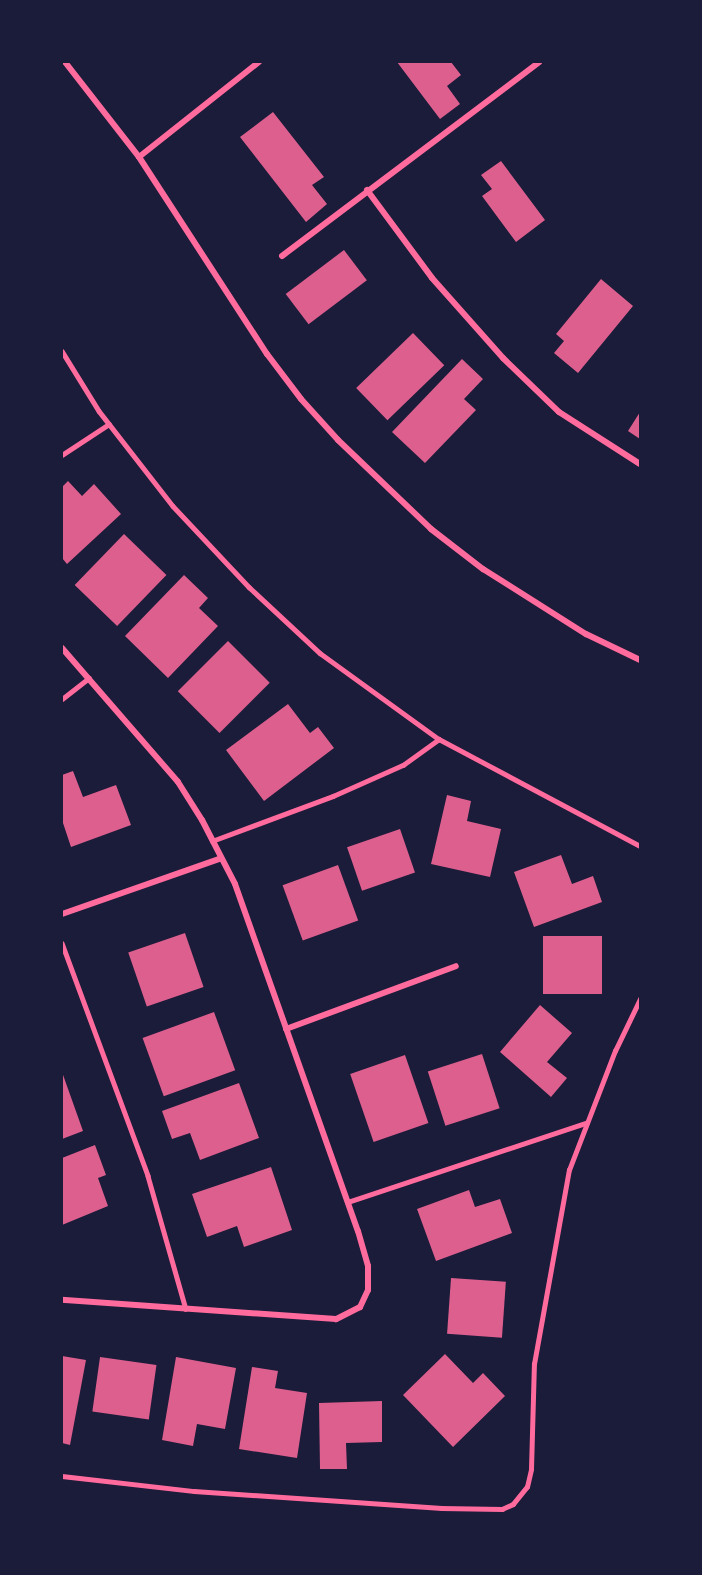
<!DOCTYPE html>
<html>
<head>
<meta charset="utf-8">
<style>
  body { margin:0 }
  #map { position:relative; width:702px; height:1575px; overflow:hidden; background:#1b1b3a; font-family:Helvetica,sans-serif }
  div>[style] { position:absolute }
  .building>* { inset:0; background:#dd5f8e; transform-origin:0 0 }
  .service>* { height:4.5px; margin:-2.25px; padding:0 2.25px; transform-origin:2.25px; border-radius:2.25px; background:#ff6b9d }
  .minor>* { height:6px; margin:-3px; padding:0 3px; transform-origin:3px; border-radius:3px; background:#ff6b9d }
  span { translate:-50% -50%; white-space:nowrap; text-align:center; line-height:1.15; -webkit-text-stroke:4.5px #1b1b3a; paint-order:stroke }
  .frame { position:absolute; inset:0; border:63px solid #1b1b3a; pointer-events:none }
</style>
</head>
<body>
<div id="map">
  <div class="building">
    <div style="clip-path:polygon(397px 62px,451px 62px,461px 75px,447px 86px,460px 104px,440px 119px)"></div>
    <div style="clip-path:polygon(273px 112px,324px 177px,312px 185px,327px 204px,306px 222px,240px 137px)"></div>
    <div style="clip-path:polygon(501px 161px,545px 220px,516px 242px,482px 196px,492px 189px,481px 175px)"></div>
    <div style="left:344px;top:250px;width:38px;height:73px;rotate:53deg"></div>
    <div style="clip-path:polygon(601px 279px,633px 306px,578px 373px,554px 353px,564px 341px,556px 334px)"></div>
    <div style="left:413px;top:333px;width:45px;height:79px;rotate:46deg"></div>
    <div style="clip-path:polygon(462px 359px,483px 379px,464px 399px,476px 410px,425px 463px,392px 432px)"></div>
    <div style="clip-path:polygon(640px 412px,640px 439px,628px 431px)"></div>
    <div style="clip-path:polygon(68px 481px,82px 496px,94px 484px,121px 514px,67px 564px,62px 558px,62px 487px)"></div>
    <div style="left:124px;top:534px;width:59px;height:71px;rotate:44deg"></div>
    <div style="clip-path:polygon(184px 575px,208px 598px,199px 608px,218px 626px,168px 678px,125px 636px)"></div>
    <div style="left:228px;top:641px;width:59px;height:71px;rotate:45deg"></div>
    <div style="clip-path:polygon(288px 704px,310px 733px,318px 727px,334px 748px,264px 801px,226px 750px)"></div>
    <div style="clip-path:polygon(73px 771px,83px 797px,116px 785px,131px 825px,71px 847px,62px 820px,62px 775px)"></div>
    <div style="clip-path:polygon(447px 795px,471px 801px,467px 821px,501px 829px,490px 877px,431px 864px)"></div>
    <div style="left:400px;top:829px;width:46px;height:56px;rotate:71deg"></div>
    <div style="clip-path:polygon(561px 855px,572px 884px,593px 876px,602px 902px,534px 927px,514px 872px)"></div>
    <div style="left:338px;top:865px;width:59px;height:59px;rotate:70deg"></div>
    <div style="left:185px;top:933px;width:57px;height:60px;rotate:71deg"></div>
    <div style="left:543px;top:936px;width:59px;height:58px"></div>
    <div style="clip-path:polygon(540px 1005px,572px 1033px,547px 1062px,567px 1078px,551px 1097px,500px 1052px)"></div>
    <div style="left:214px;top:1012px;width:62px;height:76px;rotate:70deg"></div>
    <div style="left:482px;top:1054px;width:57px;height:57px;rotate:72deg"></div>
    <div style="left:405px;top:1055px;width:72px;height:58px;rotate:71deg"></div>
    <div style="clip-path:polygon(62px 1072px,83px 1131px,62px 1139px)"></div>
    <div style="clip-path:polygon(239px 1083px,259px 1138px,200px 1160px,190px 1133px,172px 1139px,162px 1111px)"></div>
    <div style="clip-path:polygon(95px 1145px,106px 1175px,98px 1178px,108px 1206px,62px 1225px,62px 1158px)"></div>
    <div style="clip-path:polygon(271px 1167px,292px 1230px,244px 1247px,237px 1226px,207px 1237px,192px 1194px)"></div>
    <div style="clip-path:polygon(469px 1190px,475px 1207px,500px 1199px,512px 1233px,436px 1261px,417px 1209px)"></div>
    <div style="left:451px;top:1278px;width:55px;height:56px;rotate:4deg"></div>
    <div style="clip-path:polygon(445px 1354px,473px 1383px,483px 1373px,505px 1396px,453px 1447px,403px 1395px)"></div>
    <div style="clip-path:polygon(62px 1356px,86px 1360px,70px 1445px,62px 1443px)"></div>
    <div style="left:100px;top:1357px;width:57px;height:55px;rotate:8deg"></div>
    <div style="clip-path:polygon(176px 1357px,236px 1368px,225px 1429px,197px 1424px,193px 1446px,162px 1440px)"></div>
    <div style="clip-path:polygon(252px 1367px,278px 1371px,275px 1388px,307px 1393px,297px 1458px,239px 1449px)"></div>
    <div style="clip-path:polygon(382px 1401px,382px 1442px,346px 1443px,347px 1469px,320px 1469px,319px 1403px)"></div>
  </div>
  <div class="service">
    <div style="left:62px;top:351px;width:70px;rotate:58.3deg"></div>
    <div style="left:99px;top:411px;width:120px;rotate:52.1deg"></div>
    <div style="left:173px;top:506px;width:111px;rotate:46.8deg"></div>
    <div style="left:249px;top:587px;width:97px;rotate:42.9deg"></div>
    <div style="left:320px;top:653px;width:147px;rotate:35.9deg"></div>
    <div style="left:439px;top:739px;width:228px;rotate:28deg"></div>
    <div style="left:62px;top:455px;width:56px;rotate:-33.4deg"></div>
    <div style="left:62px;top:699px;width:34px;rotate:-38deg"></div>
    <div style="left:212px;top:841px;width:129px;rotate:-20.4deg"></div>
    <div style="left:333px;top:796px;width:77px;rotate:-23.9deg"></div>
    <div style="left:403px;top:765px;width:44px;rotate:-35.8deg"></div>
    <div style="left:62px;top:943px;width:248px;rotate:69.7deg"></div>
    <div style="left:148px;top:1176px;width:138px;rotate:74.1deg"></div>
    <div style="left:348px;top:1202px;width:251px;rotate:-18.4deg"></div>
    <div style="left:62px;top:1476px;width:133px;rotate:6.5deg"></div>
    <div style="left:194px;top:1491px;width:248px;rotate:3.9deg"></div>
    <div style="left:441px;top:1508px;width:61px;rotate:0.9deg"></div>
    <div style="left:502px;top:1509px;width:12px;rotate:-24deg"></div>
    <div style="left:513px;top:1504px;width:22px;rotate:-51deg"></div>
    <div style="left:527px;top:1487px;width:18px;rotate:-77deg"></div>
    <div style="left:531px;top:1469px;width:105px;rotate:-88.4deg"></div>
    <div style="left:534px;top:1364px;width:197px;rotate:-79.8deg"></div>
    <div style="left:569px;top:1170px;width:128px;rotate:-68.9deg"></div>
    <div style="left:615px;top:1051px;width:58px;rotate:-64.3deg"></div>
  </div>
  <div class="minor">
    <div style="left:65px;top:62px;width:120px;rotate:52.1deg"></div>
    <div style="left:139px;top:157px;width:235px;rotate:57deg"></div>
    <div style="left:267px;top:354px;width:56px;rotate:52.9deg"></div>
    <div style="left:301px;top:399px;width:55px;rotate:47.9deg"></div>
    <div style="left:338px;top:440px;width:129px;rotate:43.7deg"></div>
    <div style="left:431px;top:529px;width:66px;rotate:37.6deg"></div>
    <div style="left:483px;top:569px;width:122px;rotate:32.3deg"></div>
    <div style="left:586px;top:634px;width:60px;rotate:25.7deg"></div>
    <div style="left:139px;top:157px;width:153px;rotate:-38.4deg"></div>
    <div style="left:367px;top:190px;width:109px;rotate:53.5deg"></div>
    <div style="left:432px;top:278px;width:107px;rotate:48.4deg"></div>
    <div style="left:503px;top:358px;width:78px;rotate:44deg"></div>
    <div style="left:559px;top:412px;width:96px;rotate:32.7deg"></div>
    <div style="left:282px;top:256px;width:322px;rotate:-37deg"></div>
    <div style="left:62px;top:648px;width:177px;rotate:49.1deg"></div>
    <div style="left:178px;top:782px;width:45px;rotate:57.7deg"></div>
    <div style="left:202px;top:820px;width:72px;rotate:62.7deg"></div>
    <div style="left:235px;top:884px;width:368px;rotate:70.5deg"></div>
    <div style="left:358px;top:1231px;width:36px;rotate:74deg"></div>
    <div style="left:368px;top:1266px;width:24px;rotate:90deg"></div>
    <div style="left:368px;top:1290px;width:19px;rotate:115deg"></div>
    <div style="left:360px;top:1307px;width:27px;rotate:153deg"></div>
    <div style="left:336px;top:1319px;width:275px;rotate:-176deg"></div>
    <div style="left:62px;top:914px;width:166px;rotate:-19.3deg"></div>
    <div style="left:286px;top:1029px;width:181px;rotate:-20.3deg"></div>
  </div>
  <div class="frame"></div>
</div>
</body>
</html>
